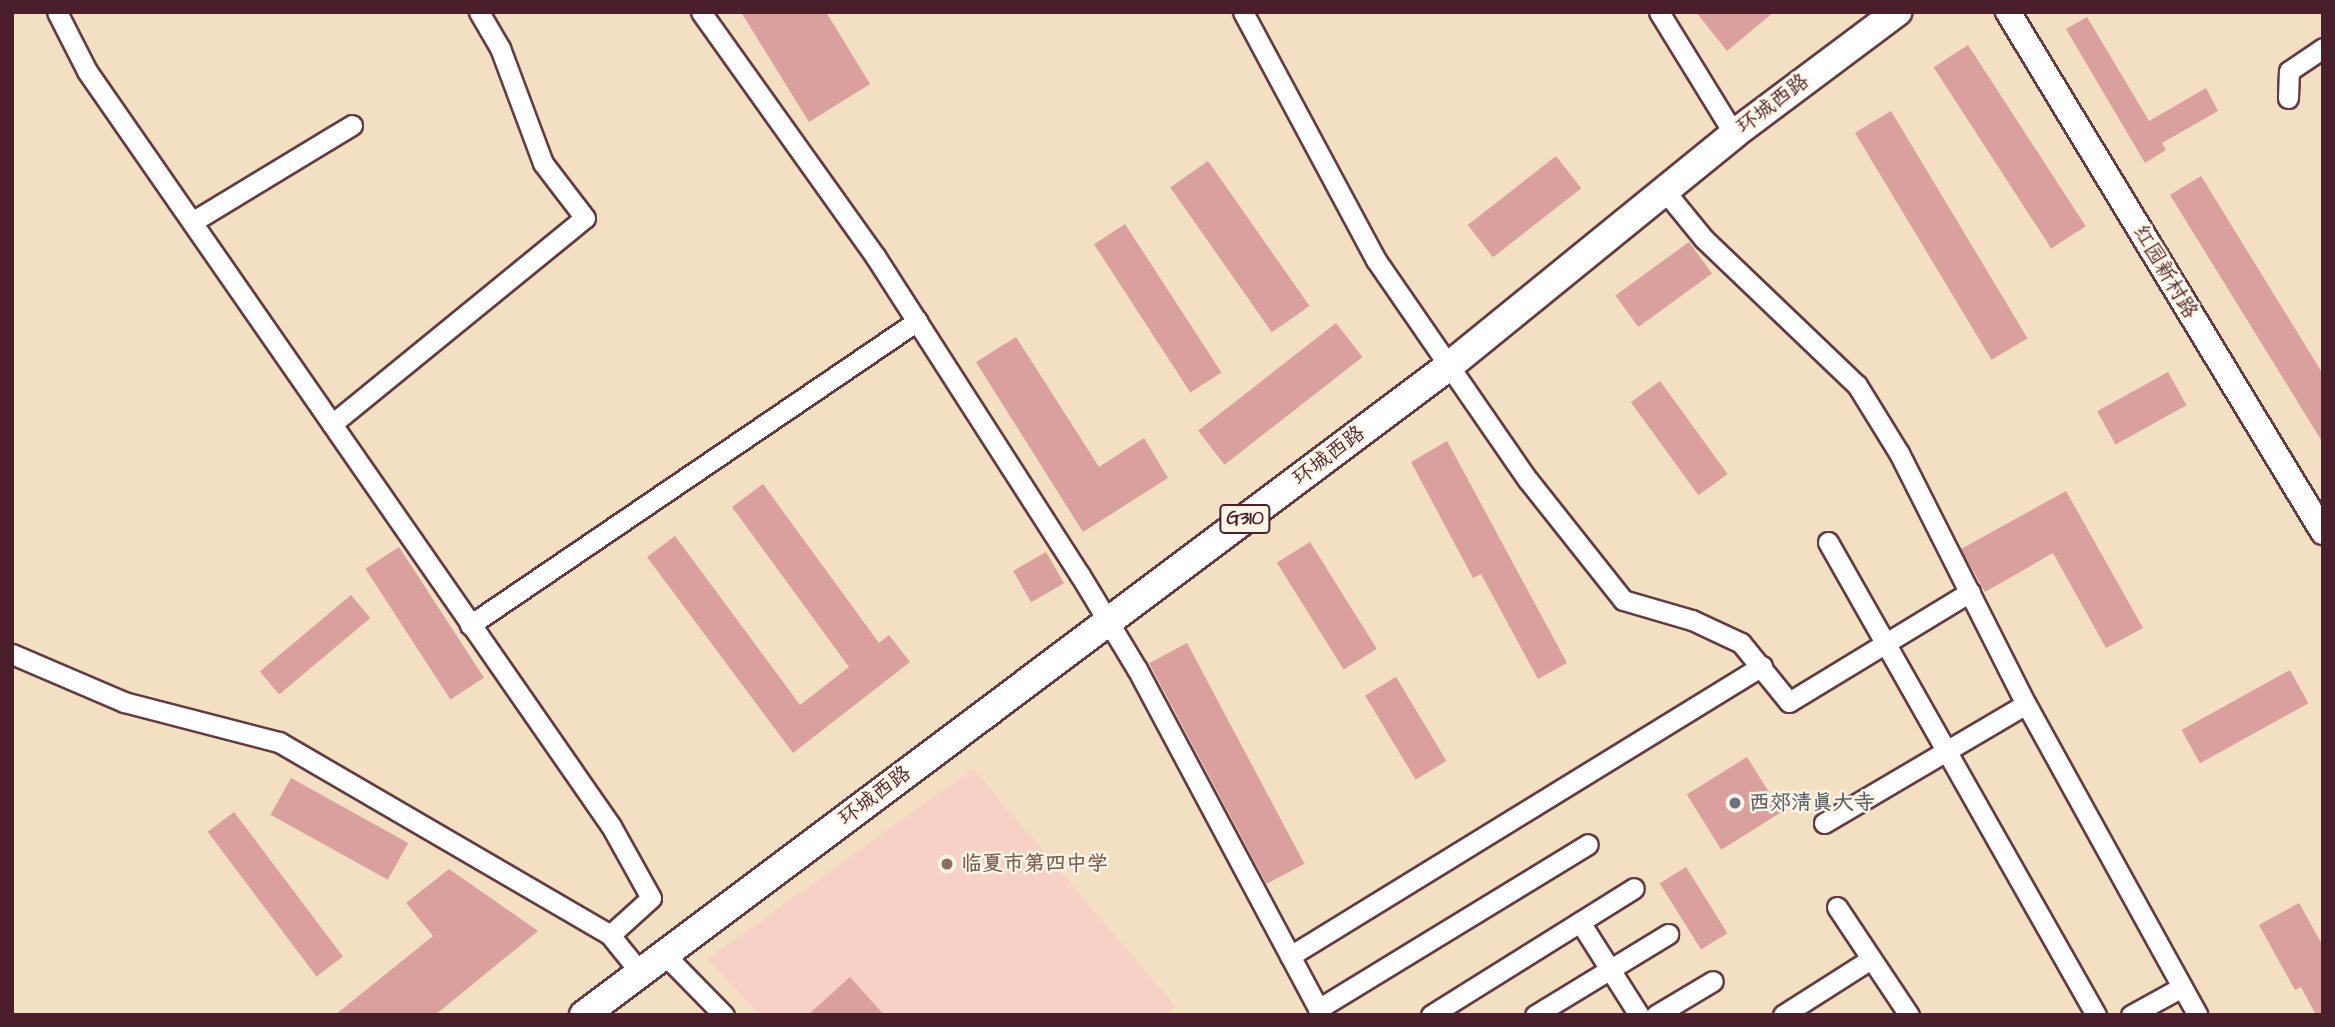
<!DOCTYPE html>
<html>
<head>
<meta charset="utf-8">
<style>
  body { margin:0 }
  #map { position:relative; width:2335px; height:1027px; overflow:hidden; background:#f3dfc1; font-family:"Architects Daughter","LXGW WenKai TC",sans-serif }
  div>[style] { position:absolute }
  .built>* { inset:0; background:#f7d1c6 }
  .building>* { inset:0; background:#d9a09d; transform-origin:0 0 }
  .roads { filter:drop-shadow(2px 0 #633c42) drop-shadow(-2px 0 #633c42) drop-shadow(0 2px #633c42) drop-shadow(0 -2px #633c42) }
  .minor>* { height:19px; margin:-9.5px; padding:0 9.5px; transform-origin:9.5px; border-radius:9.5px; background:#fff }
  .major>* { height:24px; margin:-12px; padding:0 12px; transform-origin:12px; border-radius:12px; background:#fff }
  .highway>* { height:28px; margin:-14px; padding:0 14px; transform-origin:14px; border-radius:14px; background:#fff }
  .dots>* { width:19px; height:19px; translate:-50% -50%; box-sizing:border-box; border:4px solid #fcf5e5; border-radius:50% }
  span { translate:-50% -50%; white-space:nowrap; text-align:center; line-height:1.15; -webkit-text-stroke:5px #fcf5e5; paint-order:stroke }
  .shield-label span { padding:2px 5px; background:#fcf5e5; border:2px solid; border-radius:5px; -webkit-text-stroke-width:0 }
  .shield-label { font-size:19px; color:#4a1f2b; font-weight:700 }
  .street-label { font-size:21px; color:#4a1f2b }
  .worship-label { font-size:21px; color:#5b616d; font-weight:700 }
  .left { translate:0 -50%; text-align:left }
  .education-label { font-size:21px; color:#785e54; font-weight:700 }
  .frame { position:absolute; inset:0; border:14px solid #4a1f2b; pointer-events:none }
</style>
</head>
<body>
<div id="map">
  <div class="built">
    <div style="clip-path:polygon(973px 769px,1175px 1006px,1166px 1015px,759px 1015px,708px 959px)"></div>
  </div>
  <div class="building">
    <div style="clip-path:polygon(741px 12px,826px 12px,870px 84px,809px 122px)"></div>
    <div style="clip-path:polygon(1696px 12px,1774px 12px,1727px 51px)"></div>
    <div style="clip-path:polygon(2087px 17px,2149px 121px,2206px 88px,2218px 111px,2162px 143px,2166px 150px,2145px 163px,2066px 29px)"></div>
    <div style="left:1968px;top:45px;width:216px;height:41px;rotate:57deg"></div>
    <div style="left:1891px;top:111px;width:265px;height:42px;rotate:59deg"></div>
    <div style="left:1556px;top:156px;width:41px;height:112px;rotate:52deg"></div>
    <div style="left:1208px;top:161px;width:177px;height:46px;rotate:55deg"></div>
    <div style="clip-path:polygon(2201px 176px,2323px 374px,2323px 443px,2170px 195px)"></div>
    <div style="left:1125px;top:224px;width:177px;height:37px;rotate:57deg"></div>
    <div style="left:1689px;top:242px;width:39px;height:91px;rotate:54deg"></div>
    <div style="left:1336px;top:323px;width:43px;height:175px;rotate:52deg"></div>
    <div style="clip-path:polygon(1016px 337px,1099px 467px,1144px 438px,1168px 478px,1083px 532px,976px 362px)"></div>
    <div style="left:2168px;top:372px;width:38px;height:81px;rotate:61deg"></div>
    <div style="left:1660px;top:381px;width:115px;height:36px;rotate:54deg"></div>
    <div style="clip-path:polygon(1447px 441px,1567px 663px,1538px 679px,1481px 574px,1473px 578px,1411px 462px)"></div>
    <div style="clip-path:polygon(763px 484px,879px 643px,889px 635px,910px 662px,793px 753px,647px 557px,675px 536px,800px 705px,849px 667px,732px 507px)"></div>
    <div style="clip-path:polygon(2066px 491px,2143px 628px,2106px 648px,2053px 553px,1985px 592px,1961px 549px)"></div>
    <div style="left:1310px;top:542px;width:126px;height:39px;rotate:58deg"></div>
    <div style="left:399px;top:547px;width:156px;height:40px;rotate:57deg"></div>
    <div style="left:1046px;top:552px;width:36px;height:38px;rotate:60deg"></div>
    <div style="left:351px;top:595px;width:30px;height:119px;rotate:50deg"></div>
    <div style="left:1187px;top:643px;width:250px;height:43px;rotate:62deg"></div>
    <div style="left:2290px;top:670px;width:38px;height:124px;rotate:61deg"></div>
    <div style="left:1396px;top:677px;width:98px;height:36px;rotate:59deg"></div>
    <div style="left:1747px;top:757px;width:65px;height:71px;rotate:58deg"></div>
    <div style="left:291px;top:778px;width:134px;height:42px;rotate:29deg"></div>
    <div style="left:234px;top:812px;width:181px;height:33px;rotate:53deg"></div>
    <div style="left:1686px;top:867px;width:78px;height:31px;rotate:58deg"></div>
    <div style="clip-path:polygon(449px 869px,538px 931px,435px 1015px,335px 1015px,433px 936px,406px 903px)"></div>
    <div style="clip-path:polygon(2299px 903px,2323px 946px,2323px 1015px,2316px 1015px,2301px 987px,2295px 990px,2259px 925px)"></div>
    <div style="clip-path:polygon(850px 977px,884px 1015px,808px 1015px)"></div>
  </div>
  <div class="roads">
    <div class="minor">
      <div style="left:57px;top:12px;width:66px;rotate:63deg"></div>
      <div style="left:87px;top:71px;width:919px;rotate:55.24deg"></div>
      <div style="left:611px;top:826px;width:82px;rotate:60.9deg"></div>
      <div style="left:651px;top:898px;width:55px;rotate:137.9deg"></div>
      <div style="left:701px;top:12px;width:300px;rotate:54.5deg"></div>
      <div style="left:875px;top:256px;width:379px;rotate:57.3deg"></div>
      <div style="left:1080px;top:575px;width:110px;rotate:58.8deg"></div>
      <div style="left:1137px;top:669px;width:392px;rotate:61.9deg"></div>
      <div style="left:1243px;top:12px;width:281px;rotate:61.8deg"></div>
      <div style="left:1376px;top:260px;width:267px;rotate:55.4deg"></div>
      <div style="left:1528px;top:480px;width:153px;rotate:51.6deg"></div>
      <div style="left:1623px;top:600px;width:72px;rotate:16.2deg"></div>
      <div style="left:1692px;top:620px;width:54px;rotate:25.1deg"></div>
      <div style="left:1741px;top:643px;width:76px;rotate:50.9deg"></div>
      <div style="left:1789px;top:702px;width:212px;rotate:-31.3deg"></div>
      <div style="left:1659px;top:12px;width:143px;rotate:58.4deg"></div>
      <div style="left:2288px;top:98px;width:27px;rotate:-88deg"></div>
      <div style="left:2289px;top:71px;width:41px;rotate:-34.1deg"></div>
      <div style="left:1664px;top:190px;width:63px;rotate:50.8deg"></div>
      <div style="left:1704px;top:239px;width:211px;rotate:43.7deg"></div>
      <div style="left:1857px;top:385px;width:80px;rotate:58.3deg"></div>
      <div style="left:1899px;top:453px;width:281px;rotate:63.2deg"></div>
      <div style="left:2026px;top:704px;width:355px;rotate:61.1deg"></div>
      <div style="left:192px;top:222px;width:187px;rotate:-31.2deg"></div>
      <div style="left:332px;top:424px;width:326px;rotate:-39.2deg"></div>
      <div style="left:585px;top:218px;width:69px;rotate:-127.4deg"></div>
      <div style="left:543px;top:163px;width:123px;rotate:-110.5deg"></div>
      <div style="left:500px;top:48px;width:42px;rotate:-120.3deg"></div>
      <div style="left:1828px;top:542px;width:544px;rotate:60.46deg"></div>
      <div style="left:470px;top:625px;width:541px;rotate:-34.22deg"></div>
      <div style="left:12px;top:654px;width:122px;rotate:23.2deg"></div>
      <div style="left:124px;top:702px;width:160px;rotate:14.5deg"></div>
      <div style="left:279px;top:742px;width:383px;rotate:30.2deg"></div>
      <div style="left:610px;top:935px;width:46px;rotate:51.1deg"></div>
      <div style="left:1824px;top:823px;width:234px;rotate:-30.5deg"></div>
      <div style="left:1837px;top:907px;width:130px;rotate:56.3deg"></div>
      <div style="left:1580px;top:922px;width:110px;rotate:57.6deg"></div>
      <div style="left:663px;top:953px;width:87px;rotate:45.5deg"></div>
      <div style="left:1290px;top:956px;width:554px;rotate:-31.57deg"></div>
      <div style="left:1318px;top:1009px;width:316px;rotate:-31.4deg"></div>
      <div style="left:1431px;top:1015px;width:239px;rotate:-32deg"></div>
      <div style="left:1535px;top:1015px;width:156px;rotate:-31.3deg"></div>
      <div style="left:1656px;top:1015px;width:66px;rotate:-30.8deg"></div>
      <div style="left:1783px;top:1015px;width:104px;rotate:-32.5deg"></div>
      <div style="left:2131px;top:1015px;width:58px;rotate:-28.8deg"></div>
    </div>
    <div class="major">
      <div style="left:2008px;top:12px;width:608px;rotate:58.79deg"></div>
    </div>
    <div class="highway">
      <div style="left:584px;top:1015px;width:1081px;rotate:-36.88deg"></div>
      <div style="left:1449px;top:366px;width:367px;rotate:-39.1deg"></div>
      <div style="left:1734px;top:134px;width:204px;rotate:-36.8deg"></div>
    </div>
  </div>
  <div class="dots">
    <div style="left:1735px;top:803px;background:#6b7280"></div>
    <div style="left:947px;top:864px;background:#8d6e63"></div>
  </div>
  <div class="shield-label">
    <span style="left:1245px;top:519px">G310</span>
  </div>
  <div class="street-label">
    <span style="left:1773px;top:104px;rotate:-37deg">环城西路</span>
    <span style="left:2165px;top:272px;rotate:59deg">红园新村路</span>
    <span style="left:1329px;top:456px;rotate:-37deg">环城西路</span>
    <span style="left:875px;top:796px;rotate:-37deg">环城西路</span>
  </div>
  <div class="worship-label">
    <span class="left" style="left:1749px;top:803px">西郊清真大寺</span>
  </div>
  <div class="education-label">
    <span class="left" style="left:961px;top:864px">临夏市第四中学</span>
  </div>
  <div class="frame"></div>
</div>
</body>
</html>
